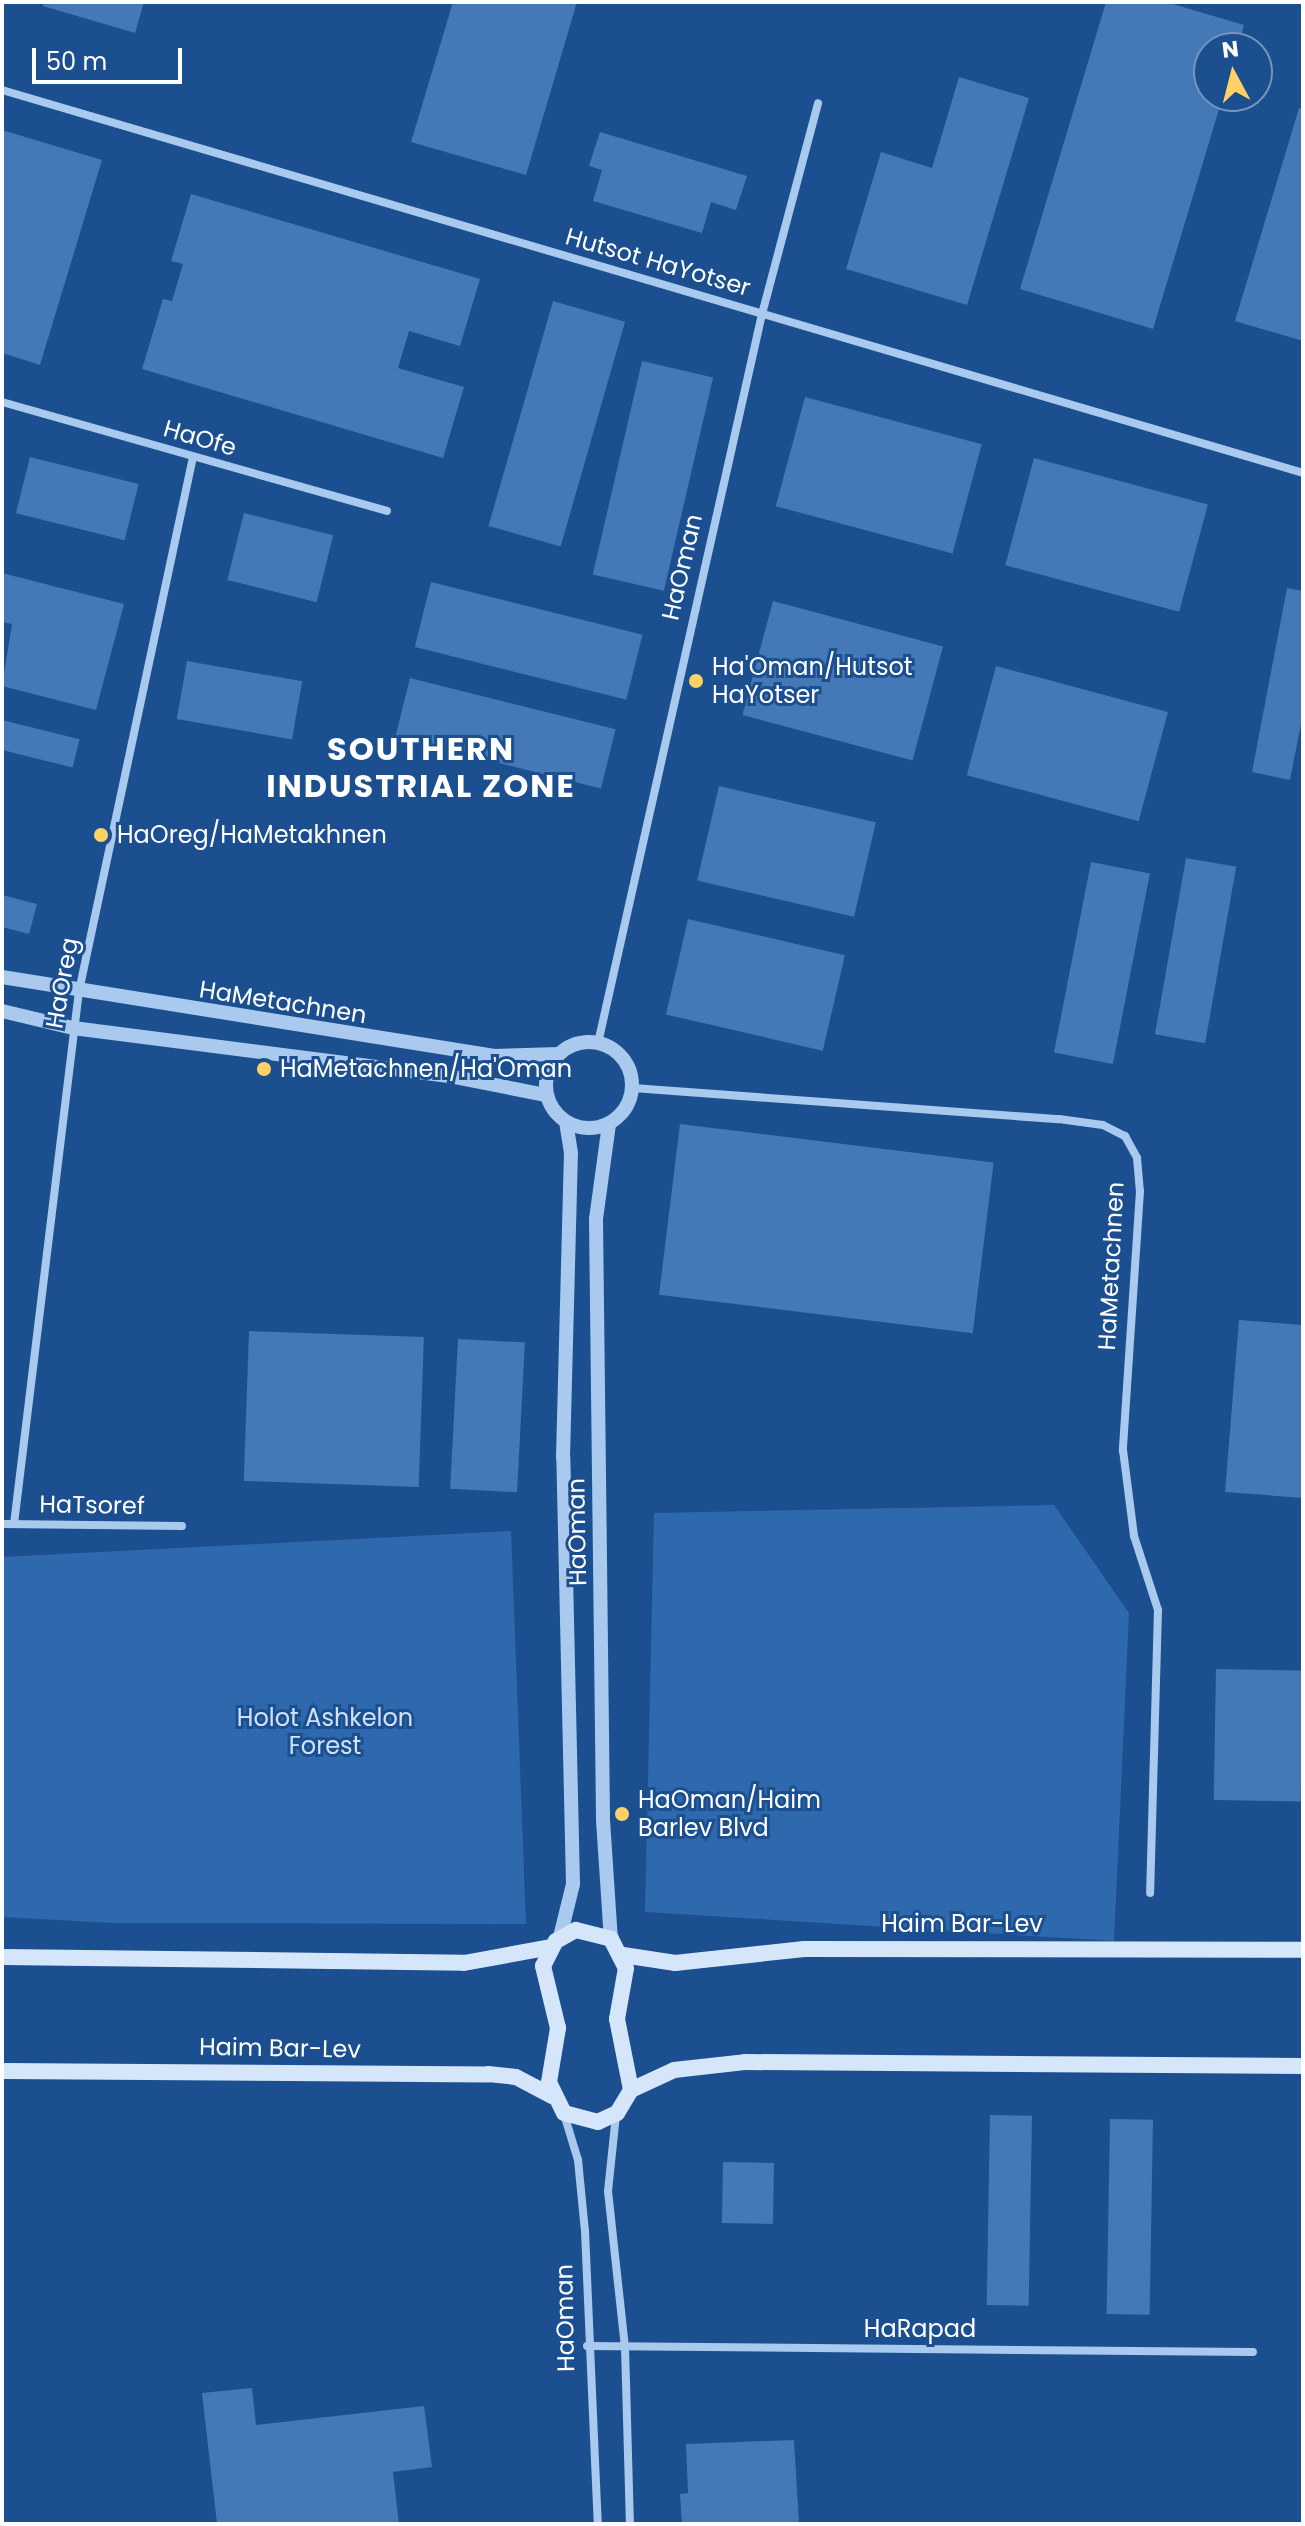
<!DOCTYPE html>
<html>
<head>
<meta charset="utf-8">
<style>
  body { margin:0 }
  #map { position:relative; width:1305px; height:2526px; overflow:hidden; background:#1b4f8f; font-family:Poppins,sans-serif }
  div>[style] { position:absolute }
  .green>* { inset:0; background:#2e69ad }
  .building>* { inset:0; background:#4478b7; transform-origin:0 0 }
  .minor>* { height:8px; margin:-4px; padding:0 4px; transform-origin:4px; border-radius:4px; background:#a9c9ee }
  .tertiary>* { height:14px; margin:-7px; padding:0 7px; transform-origin:7px; border-radius:7px; background:#a9c9ee }
  .tertiary>.ring { margin:-7px; padding:0; box-sizing:content-box; background:none; border:14px solid #a9c9ee; border-radius:50% }
  .secondary>* { height:16px; margin:-8px; padding:0 8px; transform-origin:8px; border-radius:8px; background:#d6e6fa }
  .dots>* { width:22px; height:22px; translate:-50% -50%; box-sizing:border-box; border:4px solid #1b4f8f; border-radius:50% }
  span { translate:-50% -50%; white-space:nowrap; text-align:center; line-height:1.15; -webkit-text-stroke:6px #1b4f8f; paint-order:stroke }
  .street-label { font-size:24px; color:#fff }
  .poi-label { font-size:24px; color:#fff }
  .left { translate:0 -50%; text-align:left }
  .park-label { font-size:24px; color:#cfe3fa }
  .district-label { font-size:32px; color:#fff; font-weight:700; letter-spacing:2px }
  .frame { position:absolute; inset:0; border:4px solid #fff; pointer-events:none }
  .north { position:absolute; left:1193px; top:32px; width:80px; height:80px; box-sizing:border-box; background:#1b4f8f; border:2px solid #7695bc; border-radius:50%; rotate:353deg; font-size:22px; font-weight:700; line-height:32px; text-align:center; color:#fff }
  .north::after { content:''; display:block; margin:auto; width:28px; height:36px; background:#ffd166; clip-path:polygon(50% 0,100% 100%,50% 72%,0 100%) }
  .scale { position:absolute; left:32px; top:48px; width:150px; height:36px; box-sizing:border-box; border:4px solid #fff; border-top:0; padding-left:10px; font-size:24px; line-height:28px; white-space:nowrap; color:#fff; -webkit-text-stroke:6px #1b4f8f; paint-order:stroke }
</style>
</head>
<body>
<div id="map">
  <div class="green">
    <div style="clip-path:polygon(1054px 1505px,1129px 1613px,1114px 1941px,645px 1912px,654px 1513px)"></div>
    <div style="clip-path:polygon(511px 1531px,526px 1924px,112px 1923px,2px 1917px,2px 1557px)"></div>
  </div>
  <div class="building">
    <div style="clip-path:polygon(44px 2px,144px 2px,135px 33px,43px 6px)"></div>
    <div style="clip-path:polygon(453px 2px,577px 2px,526px 175px,411px 142px)"></div>
    <div style="clip-path:polygon(1106px 2px,1166px 2px,1244px 25px,1238px 48px,1209px 48px,1209px 96px,1223px 96px,1153px 329px,1020px 289px)"></div>
    <div style="clip-path:polygon(959px 77px,1029px 98px,967px 305px,846px 269px,881px 152px,932px 168px)"></div>
    <div style="clip-path:polygon(1299px 108px,1303px 109px,1303px 341px,1235px 321px)"></div>
    <div style="clip-path:polygon(2px 130px,102px 160px,40px 365px,2px 353px)"></div>
    <div style="clip-path:polygon(600px 132px,747px 176px,736px 210px,711px 202px,702px 233px,593px 201px,602px 170px,589px 166px)"></div>
    <div style="clip-path:polygon(191px 194px,480px 279px,460px 346px,409px 331px,398px 368px,464px 387px,443px 458px,142px 369px,163px 299px,172px 301px,183px 264px,171px 261px)"></div>
    <div style="left:553px;top:301px;width:75px;height:234px;rotate:16deg"></div>
    <div style="left:642px;top:361px;width:73px;height:219px;rotate:13deg"></div>
    <div style="left:805px;top:397px;width:183px;height:113px;rotate:15deg"></div>
    <div style="left:30px;top:457px;width:112px;height:58px;rotate:14deg"></div>
    <div style="left:1034px;top:458px;width:180px;height:111px;rotate:15deg"></div>
    <div style="left:244px;top:513px;width:92px;height:69px;rotate:14deg"></div>
    <div style="clip-path:polygon(2px 573px,124px 604px,96px 710px,2px 686px,12px 624px,2px 622px)"></div>
    <div style="left:431px;top:582px;width:218px;height:67px;rotate:14deg"></div>
    <div style="clip-path:polygon(1287px 588px,1303px 591px,1303px 714px,1290px 780px,1252px 772px)"></div>
    <div style="left:773px;top:601px;width:176px;height:118px;rotate:15deg"></div>
    <div style="left:187px;top:661px;width:117px;height:59px;rotate:10deg"></div>
    <div style="left:996px;top:666px;width:178px;height:113px;rotate:15deg"></div>
    <div style="left:410px;top:678px;width:212px;height:61px;rotate:14deg"></div>
    <div style="left:2px;top:720px;width:80px;height:29px;rotate:14deg"></div>
    <div style="left:719px;top:786px;width:161px;height:97px;rotate:13deg"></div>
    <div style="left:1186px;top:858px;width:51px;height:179px;rotate:10deg"></div>
    <div style="left:1091px;top:862px;width:60px;height:194px;rotate:11deg"></div>
    <div style="clip-path:polygon(2px 895px,37px 904px,29px 934px,2px 927px)"></div>
    <div style="left:688px;top:919px;width:161px;height:98px;rotate:13deg"></div>
    <div style="left:680px;top:1124px;width:316px;height:172px;rotate:7deg"></div>
    <div style="clip-path:polygon(1239px 1320px,1303px 1325px,1303px 1498px,1225px 1492px)"></div>
    <div style="left:249px;top:1331px;width:175px;height:150px;rotate:2deg"></div>
    <div style="left:458px;top:1339px;width:67px;height:150px;rotate:3deg"></div>
    <div style="left:1216px;top:1669px;width:87px;height:131px;rotate:1deg"></div>
    <div style="left:990px;top:2115px;width:42px;height:190px;rotate:1deg"></div>
    <div style="left:1110px;top:2119px;width:43px;height:195px;rotate:1deg"></div>
    <div style="left:723px;top:2162px;width:51px;height:61px;rotate:1deg"></div>
    <div style="clip-path:polygon(252px 2388px,256px 2425px,424px 2406px,432px 2467px,393px 2472px,399px 2524px,217px 2524px,202px 2393px)"></div>
    <div style="clip-path:polygon(794px 2440px,799px 2524px,682px 2524px,680px 2494px,688px 2493px,686px 2444px)"></div>
  </div>
  <div class="minor">
    <div style="left:2px;top:90px;width:1356px;rotate:16.4deg"></div>
    <div style="left:2px;top:402px;width:400px;rotate:15.8deg"></div>
    <div style="left:598px;top:1043px;width:747px;rotate:-77.32deg"></div>
    <div style="left:762px;top:314px;width:218px;rotate:-75.1deg"></div>
    <div style="left:633px;top:1088px;width:427px;rotate:4.2deg"></div>
    <div style="left:1059px;top:1119px;width:44px;rotate:7.8deg"></div>
    <div style="left:1103px;top:1125px;width:25px;rotate:27deg"></div>
    <div style="left:1125px;top:1136px;width:25px;rotate:61deg"></div>
    <div style="left:1137px;top:1158px;width:33px;rotate:85deg"></div>
    <div style="left:1140px;top:1191px;width:260px;rotate:93.8deg"></div>
    <div style="left:1123px;top:1450px;width:87px;rotate:82.7deg"></div>
    <div style="left:1134px;top:1536px;width:78px;rotate:72deg"></div>
    <div style="left:1158px;top:1610px;width:283px;rotate:91.6deg"></div>
    <div style="left:2px;top:1524px;width:180px;rotate:0.6deg"></div>
    <div style="left:14px;top:1524px;width:537px;rotate:-83.05deg"></div>
    <div style="left:79px;top:991px;width:546px;rotate:-77.95deg"></div>
    <div style="left:564px;top:2114px;width:48px;rotate:73.1deg"></div>
    <div style="left:578px;top:2160px;width:71px;rotate:84.4deg"></div>
    <div style="left:585px;top:2231px;width:293px;rotate:87.5deg"></div>
    <div style="left:616px;top:2115px;width:76px;rotate:96deg"></div>
    <div style="left:608px;top:2191px;width:157px;rotate:83.8deg"></div>
    <div style="left:625px;top:2347px;width:177px;rotate:88.4deg"></div>
    <div style="left:587px;top:2346px;width:666px;rotate:0.52deg"></div>
  </div>
  <div class="tertiary">
    <div style="left:2px;top:977px;width:497px;rotate:9.1deg"></div>
    <div style="left:493px;top:1056px;width:66px;rotate:-1.7deg"></div>
    <div style="left:2px;top:1011px;width:73px;rotate:13.5deg"></div>
    <div style="left:73px;top:1028px;width:379px;rotate:7.3deg"></div>
    <div style="left:449px;top:1076px;width:99px;rotate:11.1deg"></div>
    <div class="ring" style="left:546px;top:1042px;width:72px;height:72px"></div>
    <div style="left:609px;top:1124px;width:96px;rotate:97.8deg"></div>
    <div style="left:596px;top:1219px;width:601px;rotate:89.33deg"></div>
    <div style="left:603px;top:1820px;width:119px;rotate:86.2deg"></div>
    <div style="left:560px;top:1937px;width:55px;rotate:-76.2deg"></div>
    <div style="left:573px;top:1884px;width:427px;rotate:-91.3deg"></div>
    <div style="left:563px;top:1457px;width:304px;rotate:-88.5deg"></div>
    <div style="left:571px;top:1153px;width:30px;rotate:-99deg"></div>
  </div>
  <div class="secondary">
    <div style="left:576px;top:1930px;width:36px;rotate:14deg"></div>
    <div style="left:611px;top:1939px;width:33px;rotate:63deg"></div>
    <div style="left:626px;top:1968px;width:52px;rotate:100deg"></div>
    <div style="left:617px;top:2019px;width:72px;rotate:78.8deg"></div>
    <div style="left:631px;top:2090px;width:27px;rotate:121deg"></div>
    <div style="left:617px;top:2113px;width:21px;rotate:155deg"></div>
    <div style="left:598px;top:2122px;width:35px;rotate:-165deg"></div>
    <div style="left:564px;top:2113px;width:34px;rotate:-116deg"></div>
    <div style="left:549px;top:2082px;width:55px;rotate:-80.5deg"></div>
    <div style="left:558px;top:2028px;width:64px;rotate:-103.6deg"></div>
    <div style="left:543px;top:1966px;width:28px;rotate:-63deg"></div>
    <div style="left:556px;top:1941px;width:23px;rotate:-29deg"></div>
    <div style="left:623px;top:1955px;width:53px;rotate:8.7deg"></div>
    <div style="left:675px;top:1963px;width:130px;rotate:-6.2deg"></div>
    <div style="left:804px;top:1949px;width:499px;rotate:0.1deg"></div>
    <div style="left:2px;top:1957px;width:462px;rotate:0.7deg"></div>
    <div style="left:464px;top:1963px;width:88px;rotate:-10.4deg"></div>
    <div style="left:2px;top:2071px;width:486px;rotate:0.4deg"></div>
    <div style="left:488px;top:2074px;width:28px;rotate:6deg"></div>
    <div style="left:516px;top:2077px;width:41px;rotate:27.8deg"></div>
    <div style="left:631px;top:2090px;width:47px;rotate:-24.9deg"></div>
    <div style="left:674px;top:2070px;width:71px;rotate:-6.4deg"></div>
    <div style="left:745px;top:2062px;width:558px;rotate:0.41deg"></div>
  </div>
  <div class="dots">
    <div style="left:696px;top:681px;background:#ffd166"></div>
    <div style="left:101px;top:835px;background:#ffd166"></div>
    <div style="left:264px;top:1069px;background:#ffd166"></div>
    <div style="left:622px;top:1814px;background:#ffd166"></div>
  </div>
  <div class="street-label">
    <span style="left:658px;top:262px;rotate:16deg">Hutsot HaYotser</span>
    <span style="left:200px;top:438px;rotate:16deg">HaOfe</span>
    <span style="left:682px;top:567px;rotate:-77deg">HaOman</span>
    <span style="left:62px;top:983px;rotate:-80deg">HaOreg</span>
    <span style="left:283px;top:1002px;rotate:9deg">HaMetachnen</span>
    <span style="left:1111px;top:1266px;rotate:-87deg">HaMetachnen</span>
    <span style="left:92px;top:1505px;rotate:1deg">HaTsoref</span>
    <span style="left:577px;top:1532px;rotate:-91deg">HaOman</span>
    <span style="left:962px;top:1924px">Haim Bar-Lev</span>
    <span style="left:280px;top:2048px;rotate:1deg">Haim Bar-Lev</span>
    <span style="left:565px;top:2318px;rotate:-91deg">HaOman</span>
    <span style="left:920px;top:2329px">HaRapad</span>
  </div>
  <div class="poi-label">
    <span class="left" style="left:712px;top:681px">Ha'Oman/Hutsot<br>HaYotser</span>
    <span class="left" style="left:117px;top:835px">HaOreg/HaMetakhnen</span>
    <span class="left" style="left:280px;top:1069px">HaMetachnen/Ha'Oman</span>
    <span class="left" style="left:638px;top:1814px">HaOman/Haim<br>Barlev Blvd</span>
  </div>
  <div class="park-label">
    <span style="left:325px;top:1732px">Holot Ashkelon<br>Forest</span>
  </div>
  <div class="district-label">
    <span style="left:421px;top:768px">SOUTHERN<br>INDUSTRIAL ZONE</span>
  </div>
  <div class="frame"></div>
  <div class="north">N</div>
  <div class="scale">50 m</div>
</div>
</body>
</html>
